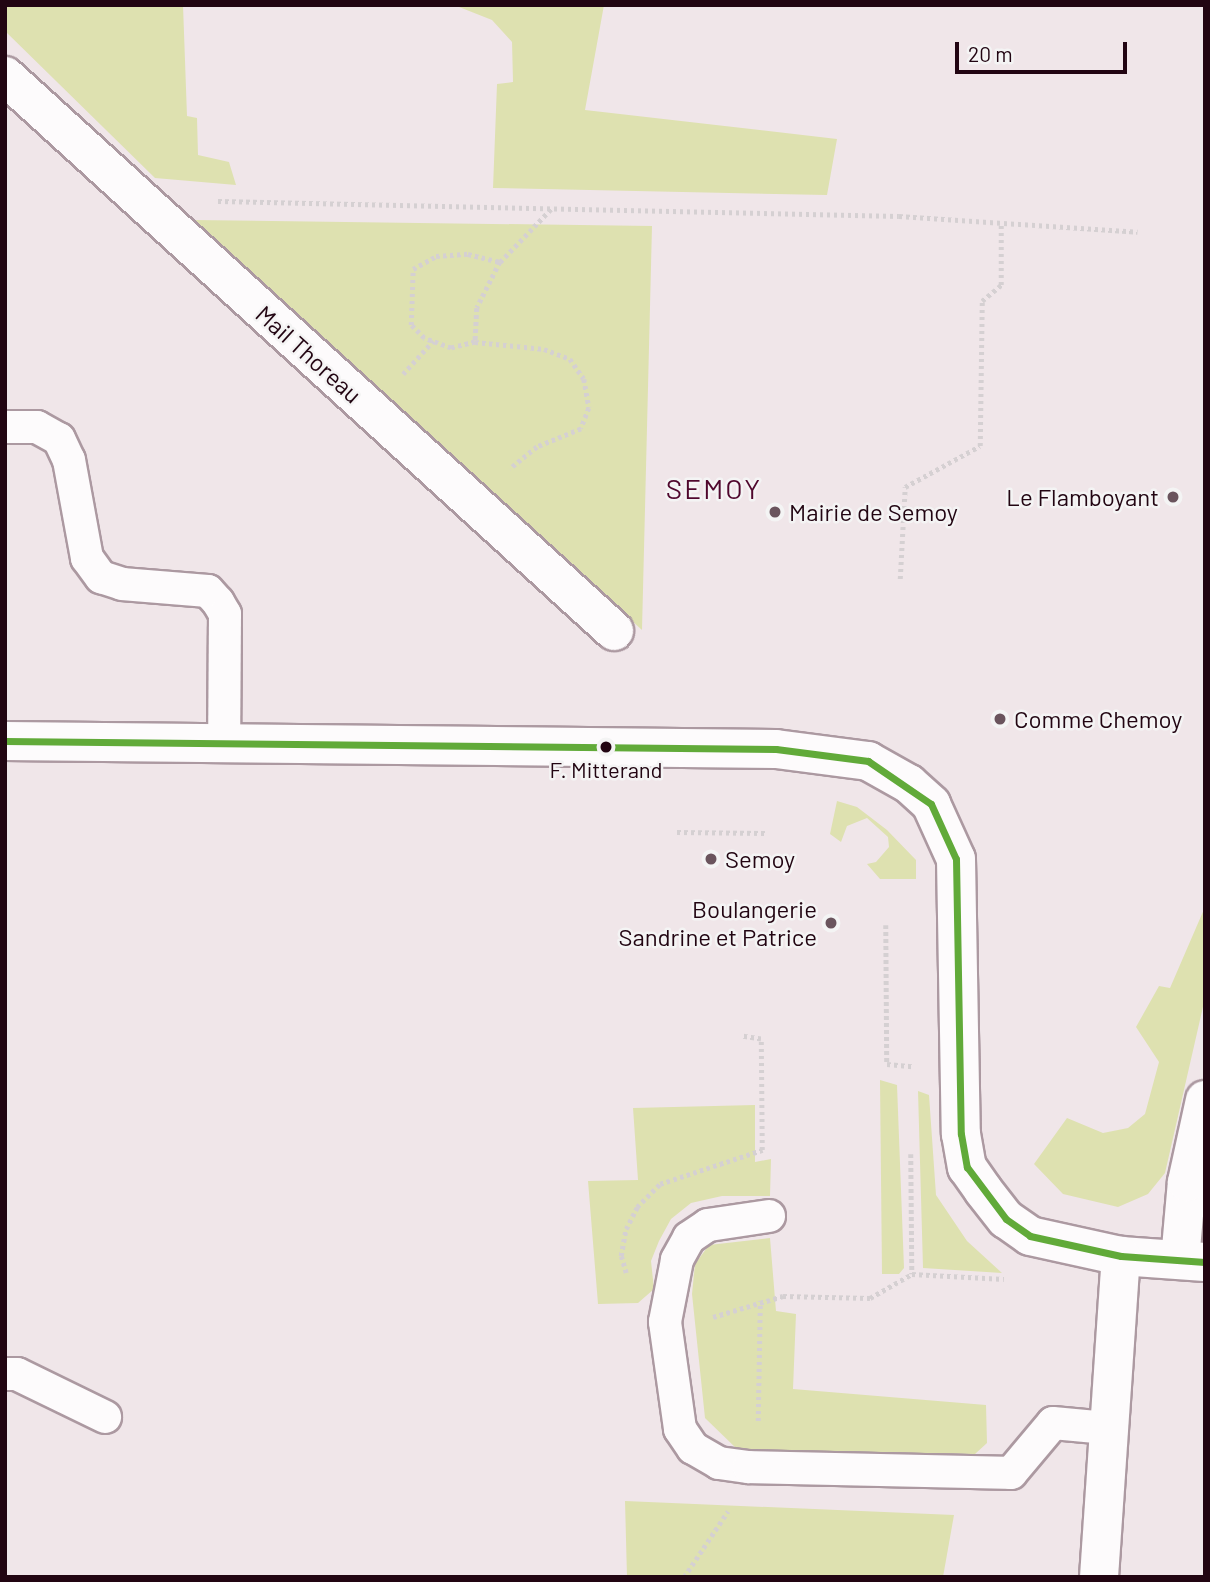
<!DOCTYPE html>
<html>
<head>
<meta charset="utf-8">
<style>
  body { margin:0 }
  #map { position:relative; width:1210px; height:1582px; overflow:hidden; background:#f0e6e9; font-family:Barlow,sans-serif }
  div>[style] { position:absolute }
  .green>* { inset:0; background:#dee1b0 }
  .path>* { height:4.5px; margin-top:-2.25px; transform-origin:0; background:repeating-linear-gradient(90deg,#d5d0d2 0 3.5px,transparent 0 7px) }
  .roads { filter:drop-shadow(2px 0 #ac99a1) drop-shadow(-2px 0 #ac99a1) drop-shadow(0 2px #ac99a1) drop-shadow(0 -2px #ac99a1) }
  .lane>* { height:32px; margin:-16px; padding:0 16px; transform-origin:16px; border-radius:16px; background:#fdfbfc }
  .street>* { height:38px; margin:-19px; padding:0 19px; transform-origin:19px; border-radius:19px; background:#fdfbfc }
  .bus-1>* { height:7px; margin:-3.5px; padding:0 3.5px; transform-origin:3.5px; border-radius:3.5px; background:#61aa39 }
  .dots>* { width:19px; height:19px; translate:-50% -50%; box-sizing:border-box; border:4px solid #f4f4f4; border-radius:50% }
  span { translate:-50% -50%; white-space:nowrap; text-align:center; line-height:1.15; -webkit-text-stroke:5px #f4f4f4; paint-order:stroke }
  .bus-label { font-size:22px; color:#220512 }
  .street-label { font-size:24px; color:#220512 }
  .poi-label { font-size:24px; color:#220512 }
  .right { translate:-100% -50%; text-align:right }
  .left { translate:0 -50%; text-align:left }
  .quarter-label { font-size:28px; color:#50072d; letter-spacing:2px }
  .frame { position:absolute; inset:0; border:7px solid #220512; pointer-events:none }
  .scale { position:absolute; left:955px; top:42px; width:172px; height:32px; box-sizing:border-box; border:4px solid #220512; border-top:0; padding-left:9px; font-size:21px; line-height:24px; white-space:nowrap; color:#220512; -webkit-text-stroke:5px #f4f4f4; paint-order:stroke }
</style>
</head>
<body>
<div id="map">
  <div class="green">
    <div style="clip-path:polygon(5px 5px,183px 5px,187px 116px,197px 118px,198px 155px,229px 162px,236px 185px,155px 178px,5px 31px)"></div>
    <div style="clip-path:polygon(454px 5px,604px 5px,585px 110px,837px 139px,827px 195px,493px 188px,497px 84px,513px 82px,512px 42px,492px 20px)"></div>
    <div style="clip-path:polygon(192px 220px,652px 226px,642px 630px)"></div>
    <div style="clip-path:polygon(837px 801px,857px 807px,887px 830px,916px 860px,916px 879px,880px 879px,867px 864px,876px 862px,889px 847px,888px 837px,867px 818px,847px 826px,841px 842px,830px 834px)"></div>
    <div style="clip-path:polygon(1205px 907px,1205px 998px,1165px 1173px,1148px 1194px,1118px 1207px,1063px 1194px,1034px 1164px,1067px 1118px,1103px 1133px,1128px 1128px,1145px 1114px,1159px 1062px,1136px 1027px,1159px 986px,1170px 988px)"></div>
    <div style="clip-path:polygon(880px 1080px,897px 1085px,904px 1268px,899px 1274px,882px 1274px)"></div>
    <div style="clip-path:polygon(918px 1091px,929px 1095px,936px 1195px,967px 1241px,1002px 1273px,923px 1268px)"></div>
    <div style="clip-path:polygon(755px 1105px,755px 1162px,771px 1159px,770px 1196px,722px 1196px,691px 1203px,671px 1219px,659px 1241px,651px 1261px,654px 1289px,638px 1303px,598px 1304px,588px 1181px,638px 1180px,633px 1108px)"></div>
    <div style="clip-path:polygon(770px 1238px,776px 1311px,796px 1314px,793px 1389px,986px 1405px,987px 1443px,975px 1454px,738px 1450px,705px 1418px,692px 1294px,695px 1264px,709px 1245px)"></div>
    <div style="clip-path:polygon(625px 1501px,954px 1515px,943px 1577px,627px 1577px)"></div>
  </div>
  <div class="path">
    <div style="left:218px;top:201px;width:681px;rotate:1.26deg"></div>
    <div style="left:899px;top:216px;width:239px;rotate:3.8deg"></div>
    <div style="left:500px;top:262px;width:51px;rotate:116.6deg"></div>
    <div style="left:477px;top:308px;width:34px;rotate:93deg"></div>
    <div style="left:475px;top:342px;width:25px;rotate:166deg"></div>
    <div style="left:451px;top:348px;width:29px;rotate:-160deg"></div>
    <div style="left:424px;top:338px;width:18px;rotate:-135deg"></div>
    <div style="left:411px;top:325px;width:56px;rotate:-88deg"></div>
    <div style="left:413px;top:269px;width:26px;rotate:-29deg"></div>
    <div style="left:436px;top:256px;width:32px;rotate:-4deg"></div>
    <div style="left:468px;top:254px;width:33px;rotate:14deg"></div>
    <div style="left:500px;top:262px;width:74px;rotate:-46.1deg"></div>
    <div style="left:475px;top:342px;width:69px;rotate:5.8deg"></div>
    <div style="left:544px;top:349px;width:28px;rotate:21deg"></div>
    <div style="left:570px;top:359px;width:24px;rotate:55deg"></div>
    <div style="left:584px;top:379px;width:29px;rotate:80deg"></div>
    <div style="left:589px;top:408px;width:22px;rotate:111deg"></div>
    <div style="left:581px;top:429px;width:48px;rotate:157.8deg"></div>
    <div style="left:537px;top:447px;width:35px;rotate:141deg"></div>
    <div style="left:403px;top:374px;width:45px;rotate:-47.7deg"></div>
    <div style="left:900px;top:579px;width:92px;rotate:-86.9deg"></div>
    <div style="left:905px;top:487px;width:85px;rotate:-28.7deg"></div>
    <div style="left:980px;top:446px;width:145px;rotate:-89.2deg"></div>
    <div style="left:982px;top:301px;width:25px;rotate:-40deg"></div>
    <div style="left:1001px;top:285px;width:62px;rotate:-90deg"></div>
    <div style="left:677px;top:832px;width:91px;rotate:0.6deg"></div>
    <div style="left:886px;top:925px;width:139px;rotate:89.6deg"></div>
    <div style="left:887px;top:1064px;width:25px;rotate:5deg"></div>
    <div style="left:911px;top:1154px;width:120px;rotate:89.5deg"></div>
    <div style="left:912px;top:1274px;width:92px;rotate:3.1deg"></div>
    <div style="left:626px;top:1273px;width:18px;rotate:-106deg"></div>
    <div style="left:621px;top:1256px;width:27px;rotate:-80deg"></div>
    <div style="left:626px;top:1229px;width:25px;rotate:-63deg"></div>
    <div style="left:637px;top:1207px;width:33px;rotate:-45deg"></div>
    <div style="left:660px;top:1184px;width:108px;rotate:-18.4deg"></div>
    <div style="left:762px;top:1150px;width:111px;rotate:-90.5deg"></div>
    <div style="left:761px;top:1039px;width:18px;rotate:-171deg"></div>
    <div style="left:713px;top:1317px;width:73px;rotate:-16.7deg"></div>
    <div style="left:783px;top:1296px;width:87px;rotate:1.3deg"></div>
    <div style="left:870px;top:1298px;width:48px;rotate:-29.7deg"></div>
    <div style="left:758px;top:1421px;width:120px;rotate:-89deg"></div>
    <div style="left:684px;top:1577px;width:79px;rotate:-56.3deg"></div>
  </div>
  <div class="roads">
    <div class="lane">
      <div style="left:5px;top:427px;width:32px"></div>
      <div style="left:37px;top:427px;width:25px;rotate:29deg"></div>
      <div style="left:59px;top:439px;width:23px;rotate:65deg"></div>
      <div style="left:69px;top:460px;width:100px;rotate:79.6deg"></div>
      <div style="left:87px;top:558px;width:24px;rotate:54deg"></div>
      <div style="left:101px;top:577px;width:22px;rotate:18deg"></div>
      <div style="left:122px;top:584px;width:86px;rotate:4.7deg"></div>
      <div style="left:208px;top:591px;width:15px;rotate:48deg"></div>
      <div style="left:218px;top:602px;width:14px;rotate:60deg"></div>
      <div style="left:225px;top:614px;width:128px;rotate:90.4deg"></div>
      <div style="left:769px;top:1216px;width:62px;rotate:171.6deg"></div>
      <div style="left:708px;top:1225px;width:23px;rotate:146deg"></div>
      <div style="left:689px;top:1238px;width:25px;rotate:119deg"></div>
      <div style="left:677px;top:1260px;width:63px;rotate:101deg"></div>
      <div style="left:665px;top:1322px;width:108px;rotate:82deg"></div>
      <div style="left:680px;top:1429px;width:23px;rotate:56deg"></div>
      <div style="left:693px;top:1448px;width:30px;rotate:30deg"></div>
      <div style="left:719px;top:1463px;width:30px;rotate:8deg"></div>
      <div style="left:749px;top:1467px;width:262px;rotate:1.3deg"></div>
      <div style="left:1011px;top:1473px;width:65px;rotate:-50deg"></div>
      <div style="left:1053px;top:1423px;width:54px;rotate:5.3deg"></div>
      <div style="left:5px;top:1374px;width:12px"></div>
      <div style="left:17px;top:1374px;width:98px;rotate:26deg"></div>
    </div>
    <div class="street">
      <div style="left:5px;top:76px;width:824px;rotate:42.34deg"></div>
      <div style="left:5px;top:741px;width:771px;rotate:0.59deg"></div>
      <div style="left:776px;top:749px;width:93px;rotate:7.4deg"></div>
      <div style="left:868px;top:761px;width:47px;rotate:29.3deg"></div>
      <div style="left:909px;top:784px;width:30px;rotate:42deg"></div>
      <div style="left:931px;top:804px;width:60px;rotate:65.6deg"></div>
      <div style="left:956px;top:859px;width:275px;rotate:89deg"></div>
      <div style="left:961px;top:1134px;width:34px;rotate:80deg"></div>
      <div style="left:967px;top:1167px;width:28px;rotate:55deg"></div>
      <div style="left:983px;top:1190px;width:37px;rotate:52deg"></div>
      <div style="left:1006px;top:1219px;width:29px;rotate:35deg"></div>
      <div style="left:1030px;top:1236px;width:93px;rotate:12.4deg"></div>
      <div style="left:1121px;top:1256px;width:84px;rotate:4.1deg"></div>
      <div style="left:1180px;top:1260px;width:78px;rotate:-84.9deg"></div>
      <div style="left:1187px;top:1182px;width:84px;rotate:-77.6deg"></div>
      <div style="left:1099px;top:1577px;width:322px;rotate:-86.1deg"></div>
    </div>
  </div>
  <div class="bus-1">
    <div style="left:5px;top:741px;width:771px;rotate:0.59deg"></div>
    <div style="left:776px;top:749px;width:93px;rotate:7.4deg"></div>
    <div style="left:868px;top:761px;width:76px;rotate:34.3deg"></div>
    <div style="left:931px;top:804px;width:60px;rotate:65.6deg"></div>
    <div style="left:956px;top:859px;width:275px;rotate:89deg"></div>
    <div style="left:961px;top:1134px;width:34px;rotate:80deg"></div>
    <div style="left:967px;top:1167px;width:65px;rotate:53.1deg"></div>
    <div style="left:1006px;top:1219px;width:29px;rotate:35deg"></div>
    <div style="left:1030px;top:1236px;width:93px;rotate:12.4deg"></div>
    <div style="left:1121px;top:1256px;width:84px;rotate:4.1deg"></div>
  </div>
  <div class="dots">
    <div style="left:1173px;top:497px;background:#6a545d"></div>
    <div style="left:775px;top:512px;background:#6a545d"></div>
    <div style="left:1000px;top:719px;background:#6a545d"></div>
    <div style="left:606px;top:747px;background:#220512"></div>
    <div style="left:711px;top:859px;background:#6a545d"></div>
    <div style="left:831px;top:923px;background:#6a545d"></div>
  </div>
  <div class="bus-label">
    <span style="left:606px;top:770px">F. Mitterand</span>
  </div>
  <div class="street-label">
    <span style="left:309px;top:354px;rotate:42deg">Mail Thoreau</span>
  </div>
  <div class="poi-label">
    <span class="right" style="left:1159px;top:497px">Le Flamboyant</span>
    <span class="left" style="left:789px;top:512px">Mairie de Semoy</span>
    <span class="left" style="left:1014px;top:719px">Comme Chemoy</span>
    <span class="left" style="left:725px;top:859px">Semoy</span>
    <span class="right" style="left:817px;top:923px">Boulangerie<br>Sandrine et Patrice</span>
  </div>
  <div class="quarter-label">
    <span style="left:714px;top:488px">SEMOY</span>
  </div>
  <div class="frame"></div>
  <div class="scale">20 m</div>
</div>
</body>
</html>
